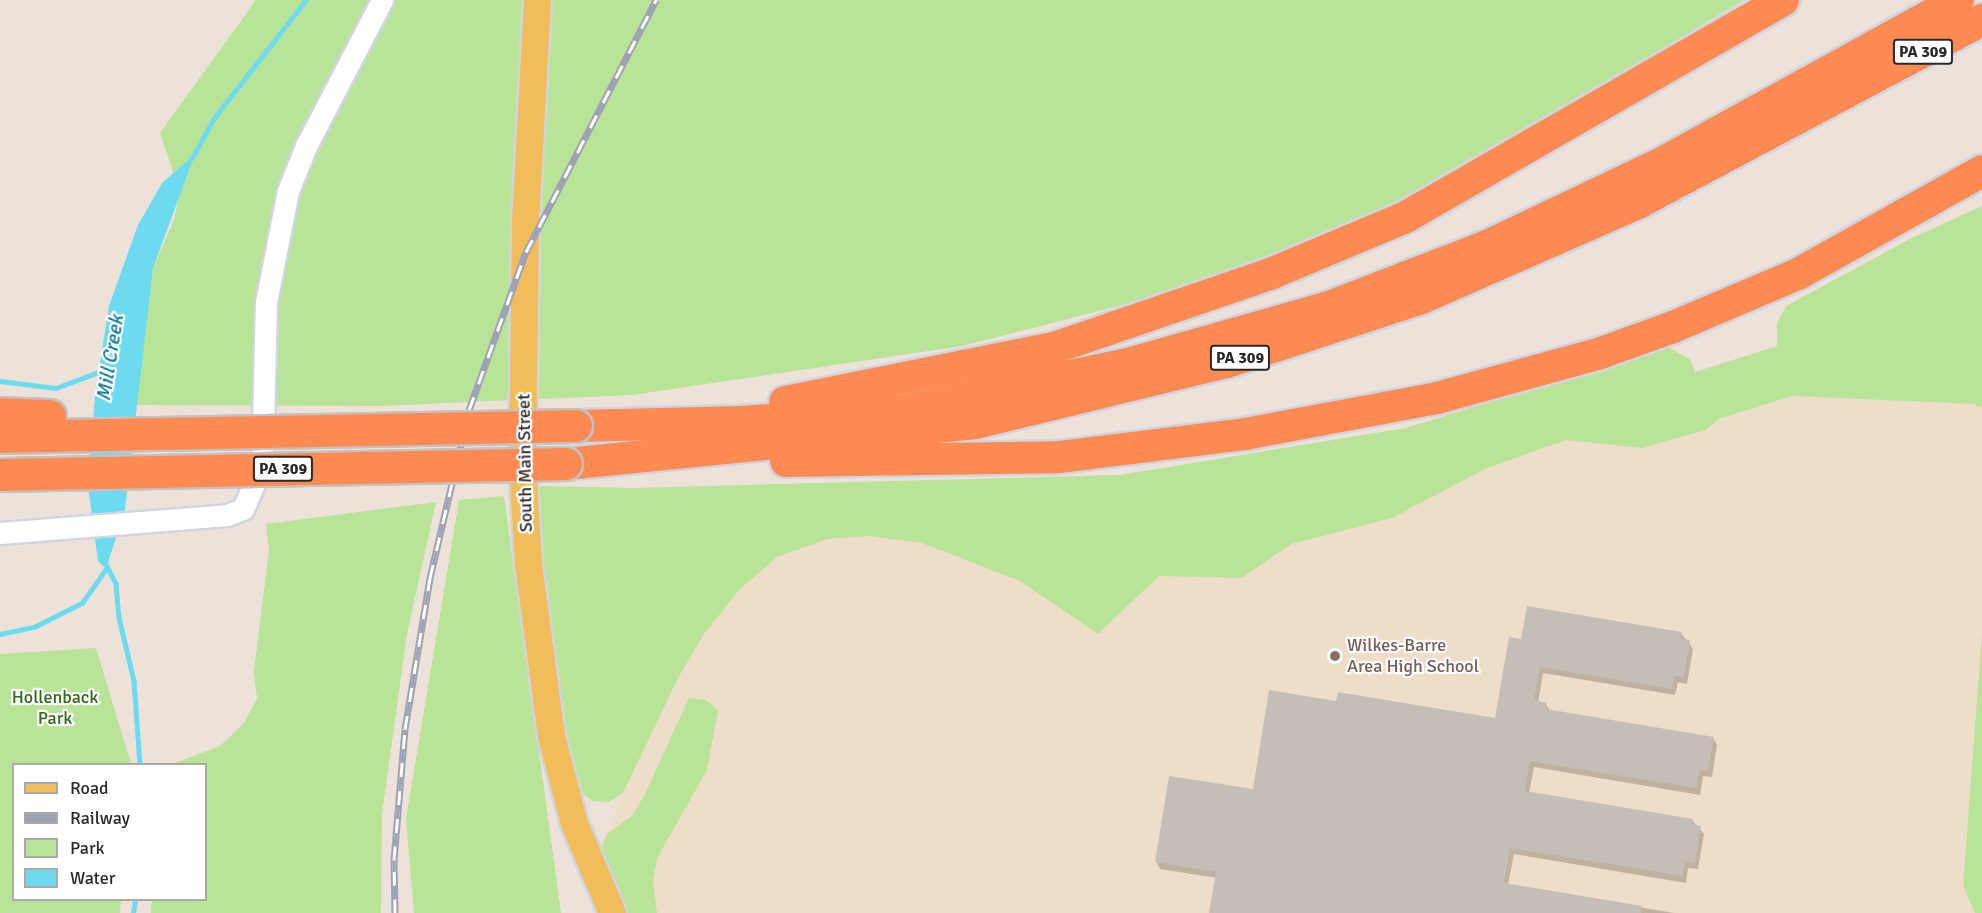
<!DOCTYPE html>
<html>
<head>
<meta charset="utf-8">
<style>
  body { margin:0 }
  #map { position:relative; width:1982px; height:913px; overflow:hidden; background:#ece2da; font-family:Signika,sans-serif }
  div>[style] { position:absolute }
  .education>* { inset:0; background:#eedec9 }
  .green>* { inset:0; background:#b9e396 }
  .water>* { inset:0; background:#6cdbef }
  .shadow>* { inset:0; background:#0003 }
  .stream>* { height:4.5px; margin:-2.25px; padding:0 2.25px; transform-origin:2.25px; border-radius:2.25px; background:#6cdbef }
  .building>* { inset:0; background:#c4beb6 }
  .roads { filter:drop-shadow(2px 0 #d0d5e2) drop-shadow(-2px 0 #d0d5e2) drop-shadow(0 2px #d0d5e2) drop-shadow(0 -2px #d0d5e2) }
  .minor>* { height:21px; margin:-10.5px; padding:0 10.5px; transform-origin:10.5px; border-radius:10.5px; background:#fff }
  .major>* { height:27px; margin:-13.5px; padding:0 13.5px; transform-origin:13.5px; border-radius:13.5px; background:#f1bd5a }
  .highway>* { height:32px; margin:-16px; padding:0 16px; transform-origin:16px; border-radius:16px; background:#ff8a52 }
  .rail>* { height:7px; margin-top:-3.5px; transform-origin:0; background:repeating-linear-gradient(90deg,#fff 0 14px,#9da3b4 0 28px); box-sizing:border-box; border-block:2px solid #9da3b4 }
  .bridges { filter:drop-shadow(2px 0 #c3c3c3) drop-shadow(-2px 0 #c3c3c3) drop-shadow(0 2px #c3c3c3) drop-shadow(0 -2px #c3c3c3) }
  .highway-bridge>* { height:32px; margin:-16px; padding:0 16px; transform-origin:16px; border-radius:16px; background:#ff8a52 }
  .dots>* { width:16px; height:16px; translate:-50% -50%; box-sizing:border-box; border:3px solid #fff; border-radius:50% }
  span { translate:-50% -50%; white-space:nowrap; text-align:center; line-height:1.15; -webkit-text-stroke:4.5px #fff; paint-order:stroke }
  .shield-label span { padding:2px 4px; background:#fff; border:2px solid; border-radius:4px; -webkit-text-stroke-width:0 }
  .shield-label { font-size:16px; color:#292929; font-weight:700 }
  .street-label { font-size:18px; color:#292929 }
  .education-label { font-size:18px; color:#785e54 }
  .left { translate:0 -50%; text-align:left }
  .park-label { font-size:18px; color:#326619 }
  .water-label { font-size:20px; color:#0c799a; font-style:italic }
  .legend { position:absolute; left:12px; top:763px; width:195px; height:138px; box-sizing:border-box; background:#fff; border:2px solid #a9a9a9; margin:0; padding:8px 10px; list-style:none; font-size:18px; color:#292929 }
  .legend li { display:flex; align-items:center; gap:12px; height:30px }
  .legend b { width:30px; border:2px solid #a9a9a9 }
</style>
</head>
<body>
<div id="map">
  <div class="education">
    <div style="clip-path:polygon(1792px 396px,1975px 404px,1982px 408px,1982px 633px,1963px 885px,1975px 913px,627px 913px,602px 846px,623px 793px,678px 678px,704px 634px,740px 589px,777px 557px,827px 539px,868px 536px,922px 542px,1020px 581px,1098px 634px,1159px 576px,1242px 578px,1291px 544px,1392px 518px,1485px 469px,1566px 440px,1596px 441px,1706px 430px,1719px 419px)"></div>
  </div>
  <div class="green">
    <div style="clip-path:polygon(256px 0,1744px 0,1389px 210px,1173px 292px,962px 346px,632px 395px,381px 406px,136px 405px,153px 268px,174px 220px,180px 191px,160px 133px)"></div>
    <div style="clip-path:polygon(1982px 206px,1982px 408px,1974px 404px,1792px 396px,1719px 419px,1706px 430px,1642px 448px,1566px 440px,1485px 469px,1392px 518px,1291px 544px,1242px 578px,1159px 576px,1098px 634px,1020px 581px,922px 543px,868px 536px,827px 539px,777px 557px,740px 589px,704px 634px,678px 678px,623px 793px,609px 802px,593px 801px,581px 792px,559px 723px,546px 629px,538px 486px,633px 488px,1120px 475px,1406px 428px,1667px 347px,1690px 359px,1695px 372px,1777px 346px,1777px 323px,1786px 306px,1910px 239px)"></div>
    <div style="clip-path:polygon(504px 496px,561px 913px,414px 913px,406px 819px,459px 500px)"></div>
    <div style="clip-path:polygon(436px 502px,407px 634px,382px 814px,381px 913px,151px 913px,152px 900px,206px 900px,206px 764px,172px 764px,220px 746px,244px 723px,257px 699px,254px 671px,269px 551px,266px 524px)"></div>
    <div style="clip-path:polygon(1982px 633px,1982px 913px,1975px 913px,1963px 885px)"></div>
    <div style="clip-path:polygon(96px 648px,131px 764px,14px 764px,14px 900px,121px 900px,120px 913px,0 913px,0 654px)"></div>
    <div style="clip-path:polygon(689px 698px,706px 700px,718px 710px,707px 770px,657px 858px,653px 881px,657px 913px,627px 913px,606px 865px,602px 846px,607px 834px,632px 816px,645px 794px)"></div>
  </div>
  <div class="water">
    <div style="clip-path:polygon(195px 154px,153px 268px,125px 509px,106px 569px,98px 561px,88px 486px,95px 396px,109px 306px,138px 225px,162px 183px)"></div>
  </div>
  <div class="shadow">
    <div style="clip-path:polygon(1681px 633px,1693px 649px,1687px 684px,1678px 682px,1675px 695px,1543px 673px,1538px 703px,1546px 704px,1550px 711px,1713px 738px,1717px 745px,1712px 777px,1703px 776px,1700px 795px,1534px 767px,1529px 793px,1692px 820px,1704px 834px,1698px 869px,1688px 868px,1686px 883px,1514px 854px,1508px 885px,1674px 913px,1211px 913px,1217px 878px,1160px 869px,1156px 861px,1254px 791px,1338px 703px,1496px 720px,1523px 641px)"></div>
  </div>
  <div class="stream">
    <div style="left:192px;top:158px;width:46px;rotate:-61.2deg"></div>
    <div style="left:214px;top:118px;width:150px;rotate:-52.1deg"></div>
    <div style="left:0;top:381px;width:56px;rotate:7.1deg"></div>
    <div style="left:56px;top:388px;width:51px;rotate:-20.6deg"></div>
    <div style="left:106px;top:564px;width:22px;rotate:63deg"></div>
    <div style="left:116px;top:584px;width:33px;rotate:85deg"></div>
    <div style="left:119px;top:617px;width:66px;rotate:76.8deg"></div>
    <div style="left:134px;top:681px;width:83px;rotate:85.9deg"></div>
    <div style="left:0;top:634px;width:35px;rotate:-12deg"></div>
    <div style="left:34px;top:627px;width:54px;rotate:-26.6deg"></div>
    <div style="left:82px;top:603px;width:42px;rotate:-54.8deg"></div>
    <div style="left:133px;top:913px;width:13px;rotate:-81deg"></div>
  </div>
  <div class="building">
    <div style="clip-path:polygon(1527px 606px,1682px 632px,1681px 639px,1690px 640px,1684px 677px,1674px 676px,1672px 689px,1540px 667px,1534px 700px,1547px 703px,1546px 709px,1714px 737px,1708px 771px,1700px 769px,1696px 788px,1530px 761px,1525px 791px,1693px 819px,1692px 824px,1701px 826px,1695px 863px,1685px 861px,1683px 876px,1510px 848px,1504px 883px,1642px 906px,1641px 913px,1209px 913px,1216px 872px,1155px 862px,1169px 776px,1253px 789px,1269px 690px,1336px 701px,1338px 692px,1495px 718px,1509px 637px,1521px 639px)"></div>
  </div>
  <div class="roads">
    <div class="minor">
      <div style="left:0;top:533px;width:228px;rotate:-4.5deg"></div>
      <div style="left:227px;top:515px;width:17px;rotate:-21deg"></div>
      <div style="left:243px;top:509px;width:48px;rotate:-66.6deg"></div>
      <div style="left:262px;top:465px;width:163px;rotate:-88.6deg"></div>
      <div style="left:266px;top:302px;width:113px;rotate:-78.8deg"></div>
      <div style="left:288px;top:191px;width:48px;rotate:-68.2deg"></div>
      <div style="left:306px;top:146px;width:165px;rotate:-62.5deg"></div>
    </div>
    <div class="major">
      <div style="left:537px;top:0;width:222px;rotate:93.1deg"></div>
      <div style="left:525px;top:222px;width:241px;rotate:90.7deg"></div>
      <div style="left:522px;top:463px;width:100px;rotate:86.6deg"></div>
      <div style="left:528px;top:563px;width:175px;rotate:82.4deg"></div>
      <div style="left:551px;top:736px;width:90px;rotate:75.2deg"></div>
      <div style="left:574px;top:823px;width:98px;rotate:67.1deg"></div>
    </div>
    <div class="highway">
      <div style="left:785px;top:402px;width:278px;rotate:-11.4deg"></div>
      <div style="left:1057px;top:347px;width:225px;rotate:-18.9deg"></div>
      <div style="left:1270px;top:274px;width:147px;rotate:-22.7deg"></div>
      <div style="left:1406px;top:217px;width:435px;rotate:-29.9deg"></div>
      <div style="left:576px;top:426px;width:164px;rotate:-1.4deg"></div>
      <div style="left:740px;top:422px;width:163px;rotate:-3.9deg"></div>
      <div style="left:903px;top:411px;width:226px;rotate:-11.8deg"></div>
      <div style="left:1124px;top:365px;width:213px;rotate:-15.8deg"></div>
      <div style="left:1329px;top:307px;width:169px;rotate:-21.1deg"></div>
      <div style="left:1487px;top:246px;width:191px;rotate:-25.4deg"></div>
      <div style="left:1660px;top:164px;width:340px;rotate:-28.8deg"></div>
      <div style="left:786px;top:461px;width:273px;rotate:-0.8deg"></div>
      <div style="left:1059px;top:457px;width:187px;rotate:-7deg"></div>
      <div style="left:1245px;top:434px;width:195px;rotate:-10.6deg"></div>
      <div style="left:1437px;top:398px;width:167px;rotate:-15.3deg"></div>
      <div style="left:1598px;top:354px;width:80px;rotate:-19.8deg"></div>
      <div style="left:1673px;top:327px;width:136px;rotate:-23deg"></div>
      <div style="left:1798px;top:274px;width:211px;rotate:-29.2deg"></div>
      <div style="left:566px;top:464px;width:412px;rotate:-5.7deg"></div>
      <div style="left:976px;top:423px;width:258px;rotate:-13.7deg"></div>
      <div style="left:1227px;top:362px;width:205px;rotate:-18.2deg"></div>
      <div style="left:1422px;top:298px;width:236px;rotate:-23.7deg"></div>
      <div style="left:1638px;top:203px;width:390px;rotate:-28deg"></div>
    </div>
  </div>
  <div class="rail">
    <div style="left:395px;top:913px;width:53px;rotate:-91.1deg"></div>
    <div style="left:394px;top:860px;width:131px;rotate:-85.2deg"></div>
    <div style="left:405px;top:729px;width:153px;rotate:-80.6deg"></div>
    <div style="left:430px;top:578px;width:172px;rotate:-76.9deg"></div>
    <div style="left:469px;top:410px;width:168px;rotate:-70.2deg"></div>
    <div style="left:526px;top:252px;width:284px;rotate:-62.7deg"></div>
  </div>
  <div class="bridges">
    <div class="highway-bridge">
      <div style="left:0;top:414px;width:50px;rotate:2.3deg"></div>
      <div style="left:0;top:437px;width:576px;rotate:-1.09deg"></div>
      <div style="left:0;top:475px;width:566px;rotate:-1.11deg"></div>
    </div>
  </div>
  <div class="dots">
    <div style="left:1335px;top:656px;background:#8d6e63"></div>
  </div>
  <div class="shield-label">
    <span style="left:1923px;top:52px">PA 309</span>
    <span style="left:1240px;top:358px">PA 309</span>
    <span style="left:283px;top:469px">PA 309</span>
  </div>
  <div class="street-label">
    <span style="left:525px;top:463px;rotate:-91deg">South Main Street</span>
  </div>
  <div class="education-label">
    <span class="left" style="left:1347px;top:656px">Wilkes-Barre<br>Area High School</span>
  </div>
  <div class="park-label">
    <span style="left:55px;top:708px">Hollenback<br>Park</span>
  </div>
  <div class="water-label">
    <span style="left:110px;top:358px;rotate:-81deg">Mill Creek</span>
  </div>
  <ul class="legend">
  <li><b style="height:8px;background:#f1bd5a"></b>Road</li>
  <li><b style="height:8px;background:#9da3b4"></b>Railway</li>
  <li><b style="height:16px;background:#b9e396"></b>Park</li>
  <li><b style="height:16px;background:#6cdbef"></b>Water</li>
  </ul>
</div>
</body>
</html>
